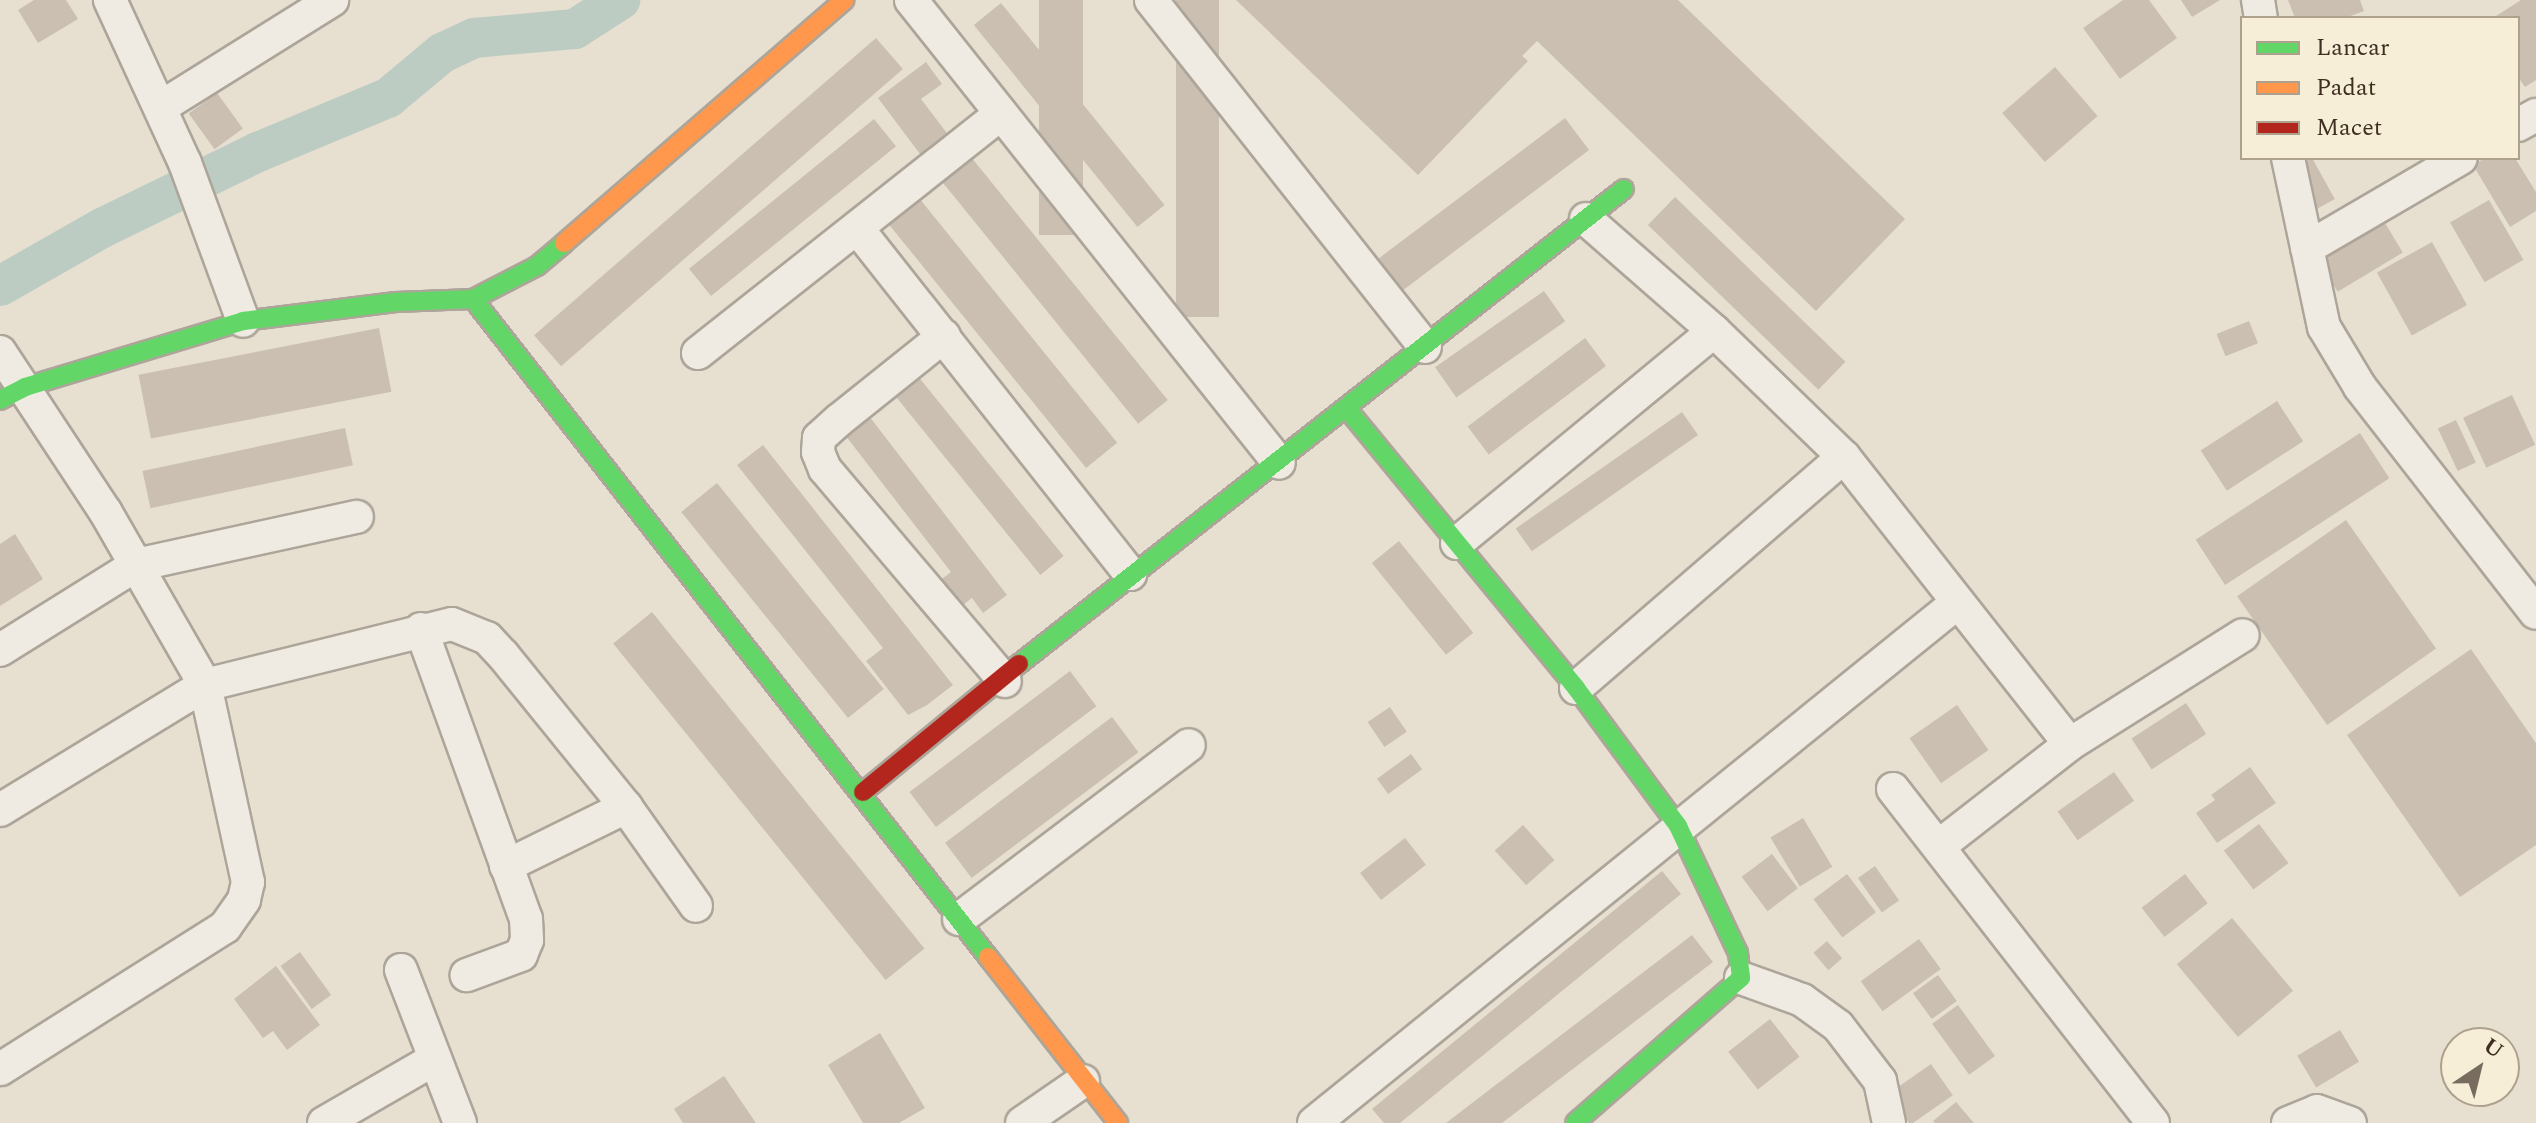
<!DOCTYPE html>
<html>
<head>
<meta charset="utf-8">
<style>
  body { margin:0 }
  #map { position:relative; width:2536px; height:1123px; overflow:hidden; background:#e7e0d1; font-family:Spectral,serif }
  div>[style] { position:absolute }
  .canal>* { height:40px; margin:-20px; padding:0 20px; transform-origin:20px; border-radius:20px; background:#bcccc2 }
  .building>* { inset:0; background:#cbbfb2; transform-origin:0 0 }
  .roads { filter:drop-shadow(2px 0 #ada599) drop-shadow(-2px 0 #ada599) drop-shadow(0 2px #ada599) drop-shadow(0 -2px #ada599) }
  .street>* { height:32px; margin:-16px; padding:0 16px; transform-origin:16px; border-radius:16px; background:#efebe3 }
  .fast>* { height:18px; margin:-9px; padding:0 9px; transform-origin:9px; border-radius:9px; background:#63d668 }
  .slow>* { height:18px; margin:-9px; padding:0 9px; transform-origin:9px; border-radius:9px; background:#ff974d }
  .jam>* { height:18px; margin:-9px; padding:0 9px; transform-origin:9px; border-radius:9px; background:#b3261e }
  span { translate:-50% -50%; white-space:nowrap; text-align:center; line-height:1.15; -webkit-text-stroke:6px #f7eed8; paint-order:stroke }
  .legend { position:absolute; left:2240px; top:16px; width:280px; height:144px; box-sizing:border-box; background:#f7eed8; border:2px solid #ada18e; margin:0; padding:10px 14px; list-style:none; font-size:24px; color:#3d2e20 }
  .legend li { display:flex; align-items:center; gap:16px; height:40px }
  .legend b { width:40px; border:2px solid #ada18e }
  .north { position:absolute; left:2440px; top:1027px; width:80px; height:80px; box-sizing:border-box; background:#f7eed8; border:2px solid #ada18e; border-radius:50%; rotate:35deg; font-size:22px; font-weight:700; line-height:32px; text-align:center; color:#3d2e20 }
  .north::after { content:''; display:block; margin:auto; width:28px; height:36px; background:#786c5e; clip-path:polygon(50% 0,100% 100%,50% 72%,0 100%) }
</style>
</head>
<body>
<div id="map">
  <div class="canal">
    <div style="left:0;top:286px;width:117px;rotate:-29.6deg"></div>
    <div style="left:102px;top:228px;width:174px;rotate:-26deg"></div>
    <div style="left:258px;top:152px;width:141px;rotate:-22.6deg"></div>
    <div style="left:388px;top:98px;width:70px;rotate:-39.8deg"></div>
    <div style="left:442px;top:53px;width:35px;rotate:-25deg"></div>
    <div style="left:474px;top:38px;width:101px;rotate:-5.1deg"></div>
    <div style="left:575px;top:29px;width:54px;rotate:-32.8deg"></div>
  </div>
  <div class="building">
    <div style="clip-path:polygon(34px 0,66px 0,78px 19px,38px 43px,18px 10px)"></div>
    <div style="left:1039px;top:0;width:44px;height:235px"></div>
    <div style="left:1176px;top:0;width:43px;height:317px"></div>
    <div style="clip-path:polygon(1236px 0,1678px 0,1905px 219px,1816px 311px,1537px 41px,1522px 56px,1528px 61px,1418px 175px)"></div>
    <div style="clip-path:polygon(2123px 0,2149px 0,2177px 38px,2120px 79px,2083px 28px)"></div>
    <div style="clip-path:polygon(2181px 0,2220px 0,2192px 17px)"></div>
    <div style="clip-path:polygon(2288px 0,2360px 0,2364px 11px,2345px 18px,2295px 18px)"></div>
    <div style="clip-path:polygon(2521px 0,2536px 0,2536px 80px,2525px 87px,2518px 77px,2518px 18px,2493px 18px)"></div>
    <div style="left:1001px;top:3px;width:260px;height:35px;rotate:51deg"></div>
    <div style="left:876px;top:38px;width:41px;height:453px;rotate:49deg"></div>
    <div style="clip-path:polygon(926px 62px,942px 84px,921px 99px,956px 145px,929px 166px,878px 98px)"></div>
    <div style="left:2055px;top:67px;width:65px;height:70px;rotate:49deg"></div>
    <div style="left:217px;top:93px;width:44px;height:35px;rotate:54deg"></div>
    <div style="left:1565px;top:118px;width:40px;height:233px;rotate:53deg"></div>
    <div style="left:874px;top:119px;width:35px;height:238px;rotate:51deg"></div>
    <div style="left:967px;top:152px;width:319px;height:38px;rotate:51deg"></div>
    <div style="left:2312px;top:158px;width:47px;height:21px;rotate:61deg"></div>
    <div style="clip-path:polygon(2485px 158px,2515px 158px,2536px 192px,2536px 211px,2510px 227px,2473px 165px)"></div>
    <div style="left:1675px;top:197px;width:237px;height:39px;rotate:44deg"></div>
    <div style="left:919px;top:198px;width:315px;height:40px;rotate:51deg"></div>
    <div style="left:2489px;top:200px;width:69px;height:45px;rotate:60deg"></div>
    <div style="left:2376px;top:208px;width:52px;height:76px;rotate:59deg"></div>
    <div style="left:2432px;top:242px;width:72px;height:63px;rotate:61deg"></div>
    <div style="left:1544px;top:291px;width:37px;height:133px;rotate:55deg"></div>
    <div style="left:2249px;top:321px;width:24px;height:35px;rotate:68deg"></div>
    <div style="left:379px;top:328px;width:65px;height:245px;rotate:79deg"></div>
    <div style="left:1585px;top:338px;width:35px;height:147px;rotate:53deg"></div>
    <div style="left:917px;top:375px;width:233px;height:30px;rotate:51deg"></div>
    <div style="left:2512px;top:395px;width:55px;height:54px;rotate:65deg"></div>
    <div style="left:2277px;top:401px;width:48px;height:91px;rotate:57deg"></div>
    <div style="left:1682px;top:412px;width:28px;height:203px;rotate:55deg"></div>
    <div style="clip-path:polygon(869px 416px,1007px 595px,983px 613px,972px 598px,954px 612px,934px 585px,951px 572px,845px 435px)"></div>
    <div style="left:2456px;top:420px;width:47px;height:20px;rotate:65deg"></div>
    <div style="left:345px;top:428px;width:38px;height:207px;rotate:78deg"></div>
    <div style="left:2360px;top:433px;width:54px;height:196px;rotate:57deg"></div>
    <div style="clip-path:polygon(763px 445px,953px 685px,927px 705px,908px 715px,866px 661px,883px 648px,737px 465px)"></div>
    <div style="left:717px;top:483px;width:265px;height:46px;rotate:51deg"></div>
    <div style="left:2346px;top:520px;width:157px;height:133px;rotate:55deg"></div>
    <div style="clip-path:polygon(15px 534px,43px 579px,0 606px,0 544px)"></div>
    <div style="left:1399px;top:541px;width:118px;height:35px;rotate:51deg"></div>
    <div style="left:652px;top:612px;width:433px;height:50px;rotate:51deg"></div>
    <div style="clip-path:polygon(2471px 649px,2536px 743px,2536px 845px,2460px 897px,2347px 735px)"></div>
    <div style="left:1070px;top:671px;width:44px;height:201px;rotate:53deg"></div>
    <div style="left:2186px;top:703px;width:37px;height:65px;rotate:57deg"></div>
    <div style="left:1957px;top:705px;width:55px;height:58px;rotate:55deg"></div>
    <div style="left:1390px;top:707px;width:30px;height:27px;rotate:56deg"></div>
    <div style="left:1112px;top:717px;width:44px;height:209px;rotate:53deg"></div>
    <div style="left:1411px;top:754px;width:19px;height:42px;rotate:54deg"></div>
    <div style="clip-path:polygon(2250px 767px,2276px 803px,2217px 843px,2196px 813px,2215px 800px,2211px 795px)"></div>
    <div style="left:2114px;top:772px;width:35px;height:69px;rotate:55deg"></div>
    <div style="left:1803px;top:818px;width:57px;height:38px;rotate:59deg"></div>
    <div style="left:2259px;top:824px;width:49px;height:44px;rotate:53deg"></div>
    <div style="left:1523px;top:825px;width:47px;height:38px;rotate:48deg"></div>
    <div style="left:1405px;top:838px;width:34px;height:57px;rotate:52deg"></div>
    <div style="left:1772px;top:854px;width:43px;height:38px;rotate:53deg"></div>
    <div style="left:1875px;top:866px;width:42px;height:21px;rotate:55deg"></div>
    <div style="clip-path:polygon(1662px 871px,1681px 894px,1400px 1123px,1384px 1123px,1372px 1109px)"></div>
    <div style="left:1847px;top:874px;width:48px;height:42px;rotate:53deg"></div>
    <div style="left:2185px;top:874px;width:37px;height:55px;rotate:52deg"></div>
    <div style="left:2232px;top:918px;width:95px;height:72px;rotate:50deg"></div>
    <div style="clip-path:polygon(1692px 935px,1713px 962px,1502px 1123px,1446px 1123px)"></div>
    <div style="left:1919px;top:939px;width:37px;height:72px;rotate:54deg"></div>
    <div style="left:1827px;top:941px;width:23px;height:18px;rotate:49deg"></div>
    <div style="left:300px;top:952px;width:53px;height:24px;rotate:54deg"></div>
    <div style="clip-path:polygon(276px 966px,320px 1025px,287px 1050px,273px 1031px,263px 1038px,234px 999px)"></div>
    <div style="left:1938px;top:975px;width:32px;height:31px;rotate:54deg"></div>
    <div style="left:1958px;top:1005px;width:63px;height:32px;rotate:54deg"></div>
    <div style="left:1770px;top:1019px;width:48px;height:53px;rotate:52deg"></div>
    <div style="left:2340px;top:1030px;width:37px;height:50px;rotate:59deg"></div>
    <div style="clip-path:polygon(880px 1033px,925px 1108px,899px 1123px,863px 1123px,828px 1065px)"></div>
    <div style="left:1931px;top:1064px;width:38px;height:52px;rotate:55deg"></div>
    <div style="clip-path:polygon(724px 1076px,756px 1123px,683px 1123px,674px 1109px)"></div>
    <div style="clip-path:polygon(1956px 1102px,1974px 1123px,1935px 1123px,1933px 1121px)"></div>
  </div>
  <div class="roads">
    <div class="street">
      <div style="left:110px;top:0;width:179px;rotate:65.3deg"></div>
      <div style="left:185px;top:163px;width:168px;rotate:69.8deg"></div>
      <div style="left:911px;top:0;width:591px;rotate:51.52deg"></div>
      <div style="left:1151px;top:0;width:442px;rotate:51.7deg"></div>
      <div style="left:2258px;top:0;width:18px;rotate:81deg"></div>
      <div style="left:161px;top:107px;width:202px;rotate:-32deg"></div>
      <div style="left:2518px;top:125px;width:21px;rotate:-29deg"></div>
      <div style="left:2288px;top:158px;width:173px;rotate:78deg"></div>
      <div style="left:2324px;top:327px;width:70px;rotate:59deg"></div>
      <div style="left:2360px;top:387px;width:286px;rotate:52.1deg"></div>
      <div style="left:1586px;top:219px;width:170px;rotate:41.2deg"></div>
      <div style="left:1714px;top:331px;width:181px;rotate:44.1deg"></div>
      <div style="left:1844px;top:457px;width:365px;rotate:51.8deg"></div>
      <div style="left:857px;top:228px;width:441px;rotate:51.7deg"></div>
      <div style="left:2307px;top:248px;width:178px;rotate:-30.3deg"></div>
      <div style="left:944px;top:336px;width:134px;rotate:141.3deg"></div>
      <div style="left:839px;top:420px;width:27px;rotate:138deg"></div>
      <div style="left:819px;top:438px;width:14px;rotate:94deg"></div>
      <div style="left:818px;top:452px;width:18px;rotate:68deg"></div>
      <div style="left:825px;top:469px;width:278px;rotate:49.7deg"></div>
      <div style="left:0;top:352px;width:191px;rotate:56.6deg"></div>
      <div style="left:105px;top:511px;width:201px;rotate:60.1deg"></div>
      <div style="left:205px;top:685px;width:202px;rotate:77.7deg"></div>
      <div style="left:248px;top:882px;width:18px;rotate:103deg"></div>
      <div style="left:244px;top:900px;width:33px;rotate:125deg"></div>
      <div style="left:225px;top:927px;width:266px;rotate:147.7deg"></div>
      <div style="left:698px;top:353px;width:386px;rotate:-38.3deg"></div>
      <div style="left:1457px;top:543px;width:333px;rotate:-39.5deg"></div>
      <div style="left:421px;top:629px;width:308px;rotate:70.1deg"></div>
      <div style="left:526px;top:919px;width:21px;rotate:87deg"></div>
      <div style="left:527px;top:940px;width:16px;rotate:112deg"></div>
      <div style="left:521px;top:955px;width:58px;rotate:159.7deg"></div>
      <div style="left:0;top:650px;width:160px;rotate:-32deg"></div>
      <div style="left:136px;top:565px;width:226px;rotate:-12.3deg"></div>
      <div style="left:1576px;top:688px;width:354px;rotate:-40.8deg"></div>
      <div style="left:1893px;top:789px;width:423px;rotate:52.1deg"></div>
      <div style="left:0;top:810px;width:240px;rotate:-31.4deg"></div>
      <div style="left:205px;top:685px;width:254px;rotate:-13.9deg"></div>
      <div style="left:452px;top:624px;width:38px;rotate:22deg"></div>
      <div style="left:487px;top:638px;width:23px;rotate:47deg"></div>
      <div style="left:503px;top:655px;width:196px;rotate:51deg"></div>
      <div style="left:626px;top:807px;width:121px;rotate:54.7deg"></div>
      <div style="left:1939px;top:846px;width:166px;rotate:-37.9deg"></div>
      <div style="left:2070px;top:744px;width:204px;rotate:-32.2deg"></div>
      <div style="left:506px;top:866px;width:134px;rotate:-26.2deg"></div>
      <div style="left:959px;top:919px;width:288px;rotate:-37.1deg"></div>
      <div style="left:401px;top:970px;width:164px;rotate:68.9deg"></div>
      <div style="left:1741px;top:978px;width:65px;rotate:19.8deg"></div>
      <div style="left:1802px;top:1000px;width:44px;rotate:35.8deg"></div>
      <div style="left:1838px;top:1026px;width:69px;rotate:52.6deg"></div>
      <div style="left:1880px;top:1081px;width:43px;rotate:77.9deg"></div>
      <div style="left:324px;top:1123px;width:128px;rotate:-30deg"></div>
      <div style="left:1022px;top:1123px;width:74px;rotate:-34.5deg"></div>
      <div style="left:1314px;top:1123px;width:828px;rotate:-38.97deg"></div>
      <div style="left:2288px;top:1123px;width:31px;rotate:-22deg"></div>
      <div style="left:2317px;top:1111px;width:35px;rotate:20deg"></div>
    </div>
    <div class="fast">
      <div style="left:473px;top:299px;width:836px;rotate:51.95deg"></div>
      <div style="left:0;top:400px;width:28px;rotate:-27deg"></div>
      <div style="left:25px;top:387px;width:228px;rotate:-16.8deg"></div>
      <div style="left:243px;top:321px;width:154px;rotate:-7.1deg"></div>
      <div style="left:396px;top:302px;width:77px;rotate:-2.2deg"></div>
      <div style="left:473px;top:299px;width:72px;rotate:-27.3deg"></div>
      <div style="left:537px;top:266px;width:35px;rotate:-40deg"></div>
      <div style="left:1347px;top:409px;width:361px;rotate:50.6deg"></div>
      <div style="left:1576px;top:688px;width:172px;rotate:53.5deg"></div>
      <div style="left:1678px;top:826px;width:140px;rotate:64.7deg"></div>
      <div style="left:1738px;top:953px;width:25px;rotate:83deg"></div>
      <div style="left:1741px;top:978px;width:220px;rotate:138.9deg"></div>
      <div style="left:1019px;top:664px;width:769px;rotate:-38.14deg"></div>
    </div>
    <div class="slow">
      <div style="left:564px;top:243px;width:371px;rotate:-40.9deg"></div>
      <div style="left:988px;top:957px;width:211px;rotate:51.9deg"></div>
    </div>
    <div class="jam">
      <div style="left:863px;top:792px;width:202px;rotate:-39.4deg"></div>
    </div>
  </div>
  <ul class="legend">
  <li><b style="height:10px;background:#63d668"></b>Lancar</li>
  <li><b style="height:10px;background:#ff974d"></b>Padat</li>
  <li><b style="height:10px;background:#b3261e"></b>Macet</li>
  </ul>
  <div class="north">U</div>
</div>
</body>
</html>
